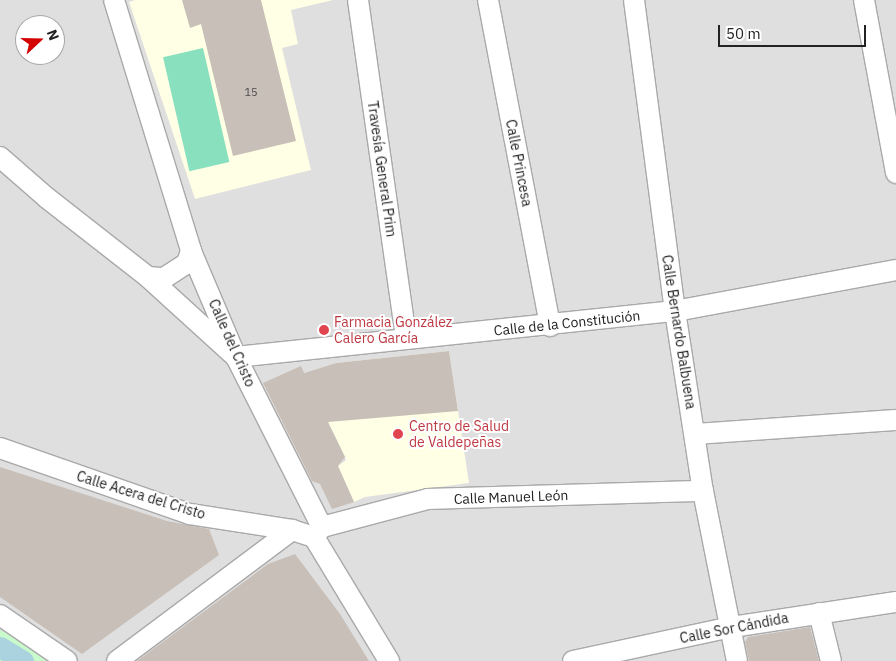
<!DOCTYPE html>
<html>
<head>
<meta charset="utf-8">
<style>
  body { margin:0 }
  #map { position:relative; width:896px; height:661px; overflow:hidden; background:#f2efe9; font-family:"IBM Plex Sans",sans-serif }
  div>[style] { position:absolute }
  .residential>* { inset:0; background:#e0dfdf }
  .education>* { inset:0; background:#ffffe5 }
  .park>* { inset:0; background:#c8facc }
  .pitch>* { inset:0; background:#88e0be; transform-origin:0 0 }
  .canal>* { height:21px; margin:-10.5px; padding:0 10.5px; transform-origin:10.5px; border-radius:10.5px; background:#aad3df }
  .building>* { inset:0; background:#c7bfb8 }
  .roads { filter:drop-shadow(1px 0 #a9a9a9) drop-shadow(-1px 0 #a9a9a9) drop-shadow(0 1px #a9a9a9) drop-shadow(0 -1px #a9a9a9) }
  .minor>* { height:20px; margin:-10px; padding:0 10px; transform-origin:10px; border-radius:10px; background:#fff }
  .dots>* { width:14px; height:14px; translate:-50% -50%; box-sizing:border-box; border:2px solid #fff; border-radius:50% }
  span { translate:-50% -50%; white-space:nowrap; text-align:center; line-height:1.15; -webkit-text-stroke:4px #fff; paint-order:stroke }
  .number-label { font-size:11px; color:#4b4948 }
  .number-label span { -webkit-text-stroke-width:0 }
  .street-label { font-size:14px; color:#222 }
  .health-label { font-size:14px; color:#be3a42 }
  .left { translate:0 -50%; text-align:left }
  .north { position:absolute; left:15px; top:15px; width:50px; height:50px; box-sizing:border-box; background:#fff; border:1px solid #a7a7a7; border-radius:50%; rotate:69deg; font-size:14px; font-weight:700; line-height:20px; text-align:center; color:#222 }
  .north::after { content:''; display:block; margin:auto; width:18px; height:22px; background:#d40000; clip-path:polygon(50% 0,100% 100%,50% 72%,0 100%) }
  .scale { position:absolute; left:718px; top:25px; width:148px; height:22px; box-sizing:border-box; border:2px solid #222; border-top:0; padding-left:6px; font-size:15px; line-height:18px; white-space:nowrap; color:#222; -webkit-text-stroke:4px #fff; paint-order:stroke }
</style>
</head>
<body>
<div id="map">
  <div class="residential">
    <div style="clip-path:polygon(evenodd,0 0,896px 0,896px 661px,0 661px,0 0,25px 25px,55px 25px,55px 55px,25px 55px,25px 25px)"></div>
  </div>
  <div class="education">
    <div style="clip-path:polygon(135px 0,333px 0,291px 10px,298px 44px,282px 48px,311px 170px,195px 199px,129px 2px)"></div>
    <div style="clip-path:polygon(449px 351px,469px 483px,365px 497px,354px 502px,338px 466px,346px 460px,345px 457px,304px 373px,336px 363px)"></div>
  </div>
  <div class="park">
    <div style="clip-path:polygon(0 630px,28px 644px,53px 661px,0 661px)"></div>
  </div>
  <div class="pitch">
    <div style="left:203px;top:48px;width:117px;height:41px;rotate:77deg"></div>
  </div>
  <div class="canal">
    <div style="left:0;top:647px;width:27px;rotate:31deg"></div>
  </div>
  <div class="building">
    <div style="clip-path:polygon(182px 0,261px 0,296px 141px,233px 156px,201px 24px,190px 28px)"></div>
    <div style="clip-path:polygon(449px 351px,458px 411px,328px 422px,345px 457px,338px 466px,354px 502px,332px 509px,320px 484px,312px 481px,263px 383px,301px 366px,304px 373px,336px 363px)"></div>
    <div style="clip-path:polygon(0 467px,167px 521px,209px 529px,219px 555px,82px 654px,0 597px)"></div>
    <div style="clip-path:polygon(295px 554px,340px 614px,369px 661px,137px 661px,268px 564px)"></div>
    <div style="clip-path:polygon(810px 627px,819px 661px,749px 661px,745px 642px,748px 637px)"></div>
  </div>
  <div class="roads">
    <div class="minor">
      <div style="left:114px;top:0;width:263px;rotate:72.9deg"></div>
      <div style="left:191px;top:251px;width:115px;rotate:67deg"></div>
      <div style="left:236px;top:357px;width:191px;rotate:63.2deg"></div>
      <div style="left:322px;top:527px;width:13px;rotate:129deg"></div>
      <div style="left:314px;top:537px;width:145px;rotate:58.8deg"></div>
      <div style="left:358px;top:0;width:341px;rotate:81.9deg"></div>
      <div style="left:488px;top:0;width:332px;rotate:79.2deg"></div>
      <div style="left:634px;top:0;width:314px;rotate:82.5deg"></div>
      <div style="left:675px;top:311px;width:182px;rotate:81.2deg"></div>
      <div style="left:703px;top:491px;width:173px;rotate:78.7deg"></div>
      <div style="left:864px;top:0;width:176px;rotate:79.5deg"></div>
      <div style="left:0;top:157px;width:62px;rotate:41.1deg"></div>
      <div style="left:47px;top:198px;width:128px;rotate:38deg"></div>
      <div style="left:148px;top:277px;width:119px;rotate:42.3deg"></div>
      <div style="left:236px;top:357px;width:441px;rotate:-6deg"></div>
      <div style="left:675px;top:311px;width:225px;rotate:-10.5deg"></div>
      <div style="left:148px;top:277px;width:16px;rotate:4deg"></div>
      <div style="left:164px;top:278px;width:27px;rotate:-33deg"></div>
      <div style="left:187px;top:263px;width:13px;rotate:-72deg"></div>
      <div style="left:695px;top:434px;width:201px;rotate:-4deg"></div>
      <div style="left:0;top:448px;width:201px;rotate:19.2deg"></div>
      <div style="left:190px;top:514px;width:103px;rotate:8.9deg"></div>
      <div style="left:292px;top:530px;width:23px;rotate:18deg"></div>
      <div style="left:322px;top:527px;width:110px;rotate:-14.8deg"></div>
      <div style="left:428px;top:499px;width:275px;rotate:-1.7deg"></div>
      <div style="left:819px;top:613px;width:49px;rotate:76deg"></div>
      <div style="left:0;top:615px;width:81px;rotate:34.5deg"></div>
      <div style="left:117px;top:661px;width:219px;rotate:-36.8deg"></div>
      <div style="left:573px;top:661px;width:163px;rotate:-12.1deg"></div>
      <div style="left:732px;top:627px;width:166px;rotate:-8.7deg"></div>
    </div>
  </div>
  <div class="dots">
    <div style="left:324px;top:330px;background:#e0444e"></div>
    <div style="left:398px;top:434px;background:#e0444e"></div>
  </div>
  <div class="number-label">
    <span style="left:251px;top:92px">15</span>
  </div>
  <div class="street-label">
    <span style="left:519px;top:163px;rotate:79deg">Calle Princesa</span>
    <span style="left:382px;top:169px;rotate:82deg">Travesía General Prim</span>
    <span style="left:567px;top:323px;rotate:-6deg">Calle de la Constitución</span>
    <span style="left:679px;top:332px;rotate:81deg">Calle Bernardo Balbuena</span>
    <span style="left:232px;top:343px;rotate:66deg">Calle del Cristo</span>
    <span style="left:141px;top:495px;rotate:17deg">Calle Acera del Cristo</span>
    <span style="left:511px;top:497px;rotate:-2deg">Calle Manuel León</span>
    <span style="left:734px;top:628px;rotate:-11deg">Calle Sor Cándida</span>
  </div>
  <div class="health-label">
    <span class="left" style="left:334px;top:330px">Farmacia González<br>Calero García</span>
    <span class="left" style="left:409px;top:434px">Centro de Salud<br>de Valdepeñas</span>
  </div>
  <div class="north">N</div>
  <div class="scale">50 m</div>
</div>
</body>
</html>
